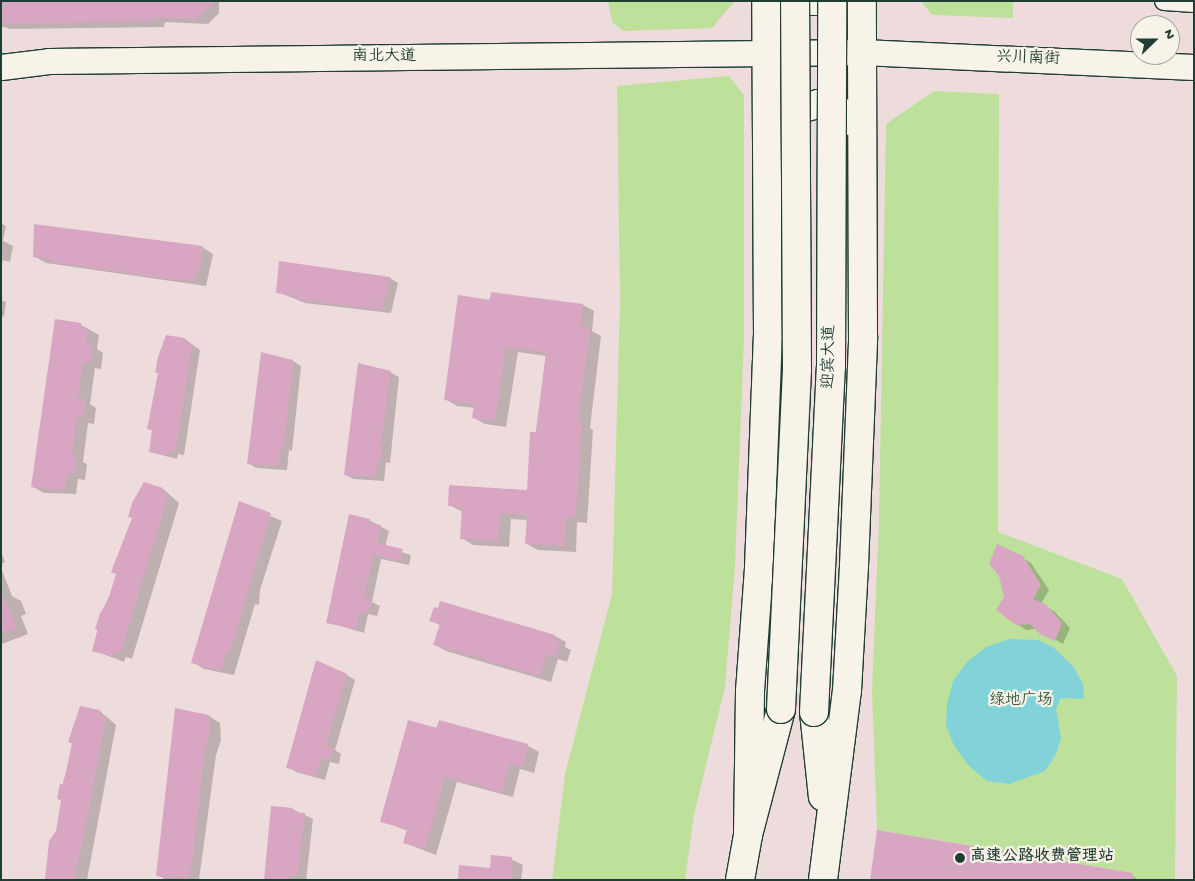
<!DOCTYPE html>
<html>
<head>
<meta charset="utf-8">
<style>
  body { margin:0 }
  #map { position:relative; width:1195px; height:881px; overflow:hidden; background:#eedcdd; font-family:"Gochi Hand","LXGW WenKai TC",sans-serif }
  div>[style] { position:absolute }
  .green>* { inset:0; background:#bde19b }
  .water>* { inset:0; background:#81d3d7 }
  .shadow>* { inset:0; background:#0003 }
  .building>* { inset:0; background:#d8a6c3 }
  .roads { filter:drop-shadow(1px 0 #1f3d34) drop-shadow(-1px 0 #1f3d34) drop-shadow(0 1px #1f3d34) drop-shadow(0 -1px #1f3d34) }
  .street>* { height:18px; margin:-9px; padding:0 9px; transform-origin:9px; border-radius:9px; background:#f7f3e8 }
  .secondary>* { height:25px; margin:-12.5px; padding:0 12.5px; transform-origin:12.5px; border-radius:12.5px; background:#f7f3e8 }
  .primary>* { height:28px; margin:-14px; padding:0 14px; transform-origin:14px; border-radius:14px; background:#f7f3e8 }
  .bridges { filter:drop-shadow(1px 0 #1f3d34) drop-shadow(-1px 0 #1f3d34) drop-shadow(0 1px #1f3d34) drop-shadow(0 -1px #1f3d34) }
  .primary-bridge>* { height:28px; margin:-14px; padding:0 14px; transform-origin:14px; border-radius:14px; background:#f7f3e8 }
  .dots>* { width:14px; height:14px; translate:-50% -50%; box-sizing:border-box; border:2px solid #f7f3e8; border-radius:50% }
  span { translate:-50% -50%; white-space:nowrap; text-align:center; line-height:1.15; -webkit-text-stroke:4.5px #f7f3e8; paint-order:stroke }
  .street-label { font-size:16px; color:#1f3d34 }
  .park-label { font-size:16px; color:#3f5e49 }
  .poi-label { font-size:16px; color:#1f3d34; font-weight:700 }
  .left { translate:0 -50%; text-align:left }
  .frame { position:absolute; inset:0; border:2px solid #1f3d34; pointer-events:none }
  .north { position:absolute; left:1130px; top:15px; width:50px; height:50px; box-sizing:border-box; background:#f7f3e8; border:1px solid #a1aaa0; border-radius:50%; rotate:68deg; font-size:14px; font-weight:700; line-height:20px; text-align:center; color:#1f3d34 }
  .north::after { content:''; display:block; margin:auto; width:18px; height:22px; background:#1f3d34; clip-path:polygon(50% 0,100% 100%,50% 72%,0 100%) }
</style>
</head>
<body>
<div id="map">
  <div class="green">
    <div style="clip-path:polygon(608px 1px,735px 1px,712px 28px,623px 31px,612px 22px)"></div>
    <div style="clip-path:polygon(921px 1px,1013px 1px,1013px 18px,932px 15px)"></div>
    <div style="clip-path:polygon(729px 76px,744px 95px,744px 339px,735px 566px,725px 687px,694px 815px,685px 880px,552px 880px,565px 774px,612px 594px,620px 301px,617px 86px)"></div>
    <div style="clip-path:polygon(934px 91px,999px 94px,998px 532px,1122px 579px,1177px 676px,1175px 880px,1127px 880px,1128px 872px,877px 830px,872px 690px,879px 519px,886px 124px)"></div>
  </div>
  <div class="water">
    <div style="clip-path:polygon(1009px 639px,1038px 640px,1054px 648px,1073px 666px,1083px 684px,1084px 699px,1061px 698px,1056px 709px,1061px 739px,1056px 754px,1045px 771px,1009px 784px,987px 781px,969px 766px,954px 746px,946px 725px,947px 704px,953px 681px,968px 661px,986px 647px)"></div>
  </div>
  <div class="shadow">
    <div style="clip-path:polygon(1px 1px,219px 1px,219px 13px,208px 24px,165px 22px,164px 27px,10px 29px,1px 26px)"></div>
    <div style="clip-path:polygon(1px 223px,6px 226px,3px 241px,13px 246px,10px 262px,3px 260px,1px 269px)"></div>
    <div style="clip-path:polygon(202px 247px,213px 254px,206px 286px,46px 263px,34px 256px)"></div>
    <div style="clip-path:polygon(390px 278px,398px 283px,391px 313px,305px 303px,278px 292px)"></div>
    <div style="clip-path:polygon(492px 293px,583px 305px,594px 311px,592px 331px,601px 336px,590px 428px,593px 430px,587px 523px,577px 522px,576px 552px,538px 550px,527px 544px,528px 520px,511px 519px,509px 547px,473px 545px,462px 538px,463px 512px,449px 505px,528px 491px,546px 356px,518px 352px,506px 427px,485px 424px,474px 418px,475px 408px,457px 406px,445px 399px)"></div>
    <div style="clip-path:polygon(1px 300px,6px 302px,4px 317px,1px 316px)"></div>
    <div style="clip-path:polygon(81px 325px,99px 335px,97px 349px,103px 353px,101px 369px,95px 368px,90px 404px,96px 408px,94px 424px,88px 423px,83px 462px,87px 464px,85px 480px,78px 479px,76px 494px,44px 493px,33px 487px)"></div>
    <div style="clip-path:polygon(185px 339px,200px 350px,184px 455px,178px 454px,177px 459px,150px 452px,153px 431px,149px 429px,159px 373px)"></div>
    <div style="clip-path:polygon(293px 361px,301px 366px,292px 451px,289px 450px,287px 470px,256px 468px,248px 463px)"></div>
    <div style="clip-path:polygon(390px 372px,399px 377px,390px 463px,386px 462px,384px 481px,354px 479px,345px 475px)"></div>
    <div style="clip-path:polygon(163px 489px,179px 503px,132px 659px,126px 657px,124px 662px,93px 650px,101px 613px)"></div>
    <div style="clip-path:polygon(239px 503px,282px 521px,260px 590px,259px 605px,255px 604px,234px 675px,204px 669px,193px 662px)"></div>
    <div style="clip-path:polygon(369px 520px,389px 531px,385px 547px,411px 555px,409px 565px,381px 559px,372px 602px,380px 606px,377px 616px,368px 614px,364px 633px,327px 622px)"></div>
    <div style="clip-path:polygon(1px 552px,5px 562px,1px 564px)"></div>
    <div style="clip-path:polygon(1022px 558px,1031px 563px,1049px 590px,1041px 604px,1054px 611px,1070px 628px,1063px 644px,1036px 629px,1026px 630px,1017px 624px,1006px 597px)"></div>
    <div style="clip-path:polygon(1px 568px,12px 596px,21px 601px,26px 614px,21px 616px,28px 634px,2px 644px)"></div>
    <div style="clip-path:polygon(441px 603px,555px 636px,566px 642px,565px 647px,571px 650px,567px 662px,558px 659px,551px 682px,446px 651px,435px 645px,441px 626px,431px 620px)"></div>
    <div style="clip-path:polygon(347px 675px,355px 680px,335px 750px,341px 754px,339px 764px,330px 762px,325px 780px,296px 772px,288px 767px)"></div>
    <div style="clip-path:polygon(100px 711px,116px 725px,87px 880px,49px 880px,63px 801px,59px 799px,73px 744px,69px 742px)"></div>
    <div style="clip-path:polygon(209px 716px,220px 723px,221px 740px,216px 755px,199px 880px,166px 880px,158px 875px)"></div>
    <div style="clip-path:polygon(440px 721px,528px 746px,539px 752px,534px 773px,520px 769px,513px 797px,457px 782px,436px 855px,405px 843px,408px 831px,382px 821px)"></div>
    <div style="clip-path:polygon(292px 809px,313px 819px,306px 880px,265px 880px)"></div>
    <div style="clip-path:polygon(511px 859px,523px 865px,521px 880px,459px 880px,491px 870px)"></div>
    <div style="clip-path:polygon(1128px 873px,1139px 880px,871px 880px)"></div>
  </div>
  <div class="building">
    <div style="clip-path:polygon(1px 1px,214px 1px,197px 19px,154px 17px,154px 21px,1px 24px)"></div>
    <div style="clip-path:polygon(34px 224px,203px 246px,200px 269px,197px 269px,195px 280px,176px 280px,51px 262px,51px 259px,33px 257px)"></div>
    <div style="clip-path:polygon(279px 261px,390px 277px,387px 298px,384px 298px,382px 309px,364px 308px,295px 299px,296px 296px,276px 293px)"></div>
    <div style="clip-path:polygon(491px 292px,583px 304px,581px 327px,590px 328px,578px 422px,582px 423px,576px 517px,566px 516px,565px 546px,525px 544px,527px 515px,500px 513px,498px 541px,460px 539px,462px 507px,448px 506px,449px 485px,527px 490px,530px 432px,536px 432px,546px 352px,506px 347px,495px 421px,472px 418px,474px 404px,444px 400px,458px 295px,490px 300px)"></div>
    <div style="clip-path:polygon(55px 319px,81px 323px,81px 327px,88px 328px,86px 344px,93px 345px,90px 363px,83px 362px,78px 399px,85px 400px,83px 418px,77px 417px,72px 456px,76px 457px,74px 474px,67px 473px,65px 489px,58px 488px,58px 491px,31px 487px)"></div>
    <div style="clip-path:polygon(166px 335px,185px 338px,185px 343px,192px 344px,176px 451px,170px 450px,169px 455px,149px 452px,152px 430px,147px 429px,158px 373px,155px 373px,158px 357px)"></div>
    <div style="clip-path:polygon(261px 352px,293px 360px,284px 447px,281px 447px,279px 466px,247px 464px)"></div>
    <div style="clip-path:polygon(358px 363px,391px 371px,381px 444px,382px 459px,378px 458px,376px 477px,344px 475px)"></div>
    <div style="clip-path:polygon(144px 482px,163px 488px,162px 493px,168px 495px,121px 653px,114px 651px,113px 657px,92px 651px,98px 629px,95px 629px,100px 613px,107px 603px,116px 574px,111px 572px,132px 518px,128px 517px,132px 503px)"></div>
    <div style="clip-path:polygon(239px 501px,271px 513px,230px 653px,227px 652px,222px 670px,209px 668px,191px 663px)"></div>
    <div style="clip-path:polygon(349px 514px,370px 519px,369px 523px,381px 525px,377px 543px,403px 549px,400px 561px,373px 555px,364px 598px,372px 600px,369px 612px,360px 611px,356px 629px,326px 623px)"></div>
    <div style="clip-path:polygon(997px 544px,1023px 556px,1041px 585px,1033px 599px,1046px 604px,1062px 623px,1055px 641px,1040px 634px,1030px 624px,1016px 625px,996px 610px,1004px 597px,999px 576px,989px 564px)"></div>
    <div style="clip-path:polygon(1px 590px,17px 628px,1px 634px)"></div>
    <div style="clip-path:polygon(440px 601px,555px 635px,554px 640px,560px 643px,556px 657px,547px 654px,540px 676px,433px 645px,440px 624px,429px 621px,434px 607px,438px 608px)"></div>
    <div style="clip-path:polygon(316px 660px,347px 674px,326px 746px,334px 748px,330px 760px,321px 758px,316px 776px,286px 768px)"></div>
    <div style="clip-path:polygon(80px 706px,100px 710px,99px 715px,106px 717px,86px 824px,74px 880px,45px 880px,49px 841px,56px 831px,61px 800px,57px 799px,60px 784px,63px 784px,66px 773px,72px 743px,68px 742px)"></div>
    <div style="clip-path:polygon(175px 708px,209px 715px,210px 733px,205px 748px,193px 859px,188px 877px,174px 878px,156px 876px)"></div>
    <div style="clip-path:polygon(408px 720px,437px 728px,439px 720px,528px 744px,523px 768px,509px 764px,502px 792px,445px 777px,425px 849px,403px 843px,407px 829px,380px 822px)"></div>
    <div style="clip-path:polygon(271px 806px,293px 808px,292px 812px,305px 813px,297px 876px,290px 875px,290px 880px,264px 880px)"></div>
    <div style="clip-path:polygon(877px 830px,1133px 873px,1133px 880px,870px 880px)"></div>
    <div style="clip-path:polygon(491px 855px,512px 857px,513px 880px,458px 880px,459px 865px,490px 868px)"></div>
  </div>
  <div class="roads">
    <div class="street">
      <div style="left:1164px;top:1px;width:30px;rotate:4deg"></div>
    </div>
    <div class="secondary">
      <div style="left:1px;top:67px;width:48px;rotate:-7.1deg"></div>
      <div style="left:49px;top:61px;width:813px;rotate:-0.63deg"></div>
      <div style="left:862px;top:52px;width:332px;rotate:2.6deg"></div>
    </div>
    <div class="primary">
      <div style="left:808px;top:1px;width:15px"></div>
      <div style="left:778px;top:125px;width:20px;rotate:-45deg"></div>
      <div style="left:792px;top:111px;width:27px;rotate:-15deg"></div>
      <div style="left:818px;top:104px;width:24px;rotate:19deg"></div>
      <div style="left:841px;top:112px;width:13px;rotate:45deg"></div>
      <div style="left:814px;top:712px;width:85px;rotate:84deg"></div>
      <div style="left:748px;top:835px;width:144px;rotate:-89.2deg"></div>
      <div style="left:750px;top:691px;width:124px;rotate:-85.8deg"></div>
      <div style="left:759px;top:567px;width:231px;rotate:-87.8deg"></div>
      <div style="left:768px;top:336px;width:335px;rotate:-90.3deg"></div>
      <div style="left:740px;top:880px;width:46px;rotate:-79.9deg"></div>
      <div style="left:748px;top:835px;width:130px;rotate:-75.3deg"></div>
      <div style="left:823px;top:880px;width:191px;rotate:-82.8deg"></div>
      <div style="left:847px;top:691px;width:125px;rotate:-86.8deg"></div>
      <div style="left:854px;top:566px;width:229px;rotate:-87.7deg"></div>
      <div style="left:863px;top:337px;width:336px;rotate:-90.2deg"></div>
    </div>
  </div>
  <div class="bridges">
    <div class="primary-bridge">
      <div style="left:781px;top:709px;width:339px;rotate:-87.3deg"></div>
      <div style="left:797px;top:370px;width:369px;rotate:-90.3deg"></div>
      <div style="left:814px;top:712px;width:345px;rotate:-87.2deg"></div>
      <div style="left:831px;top:367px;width:366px;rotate:-89.8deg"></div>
    </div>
  </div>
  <div class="dots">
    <div style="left:960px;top:858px;background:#1f3d34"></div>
  </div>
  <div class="street-label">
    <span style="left:384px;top:58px">南北大道</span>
    <span style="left:1028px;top:60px;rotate:2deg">兴川南街</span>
    <span style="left:831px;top:357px;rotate:-89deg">迎宾大道</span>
  </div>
  <div class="park-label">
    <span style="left:1021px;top:702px">绿地广场</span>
  </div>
  <div class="poi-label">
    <span class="left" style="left:970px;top:858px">高速公路收费管理站</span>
  </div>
  <div class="frame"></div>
  <div class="north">N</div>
</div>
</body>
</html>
